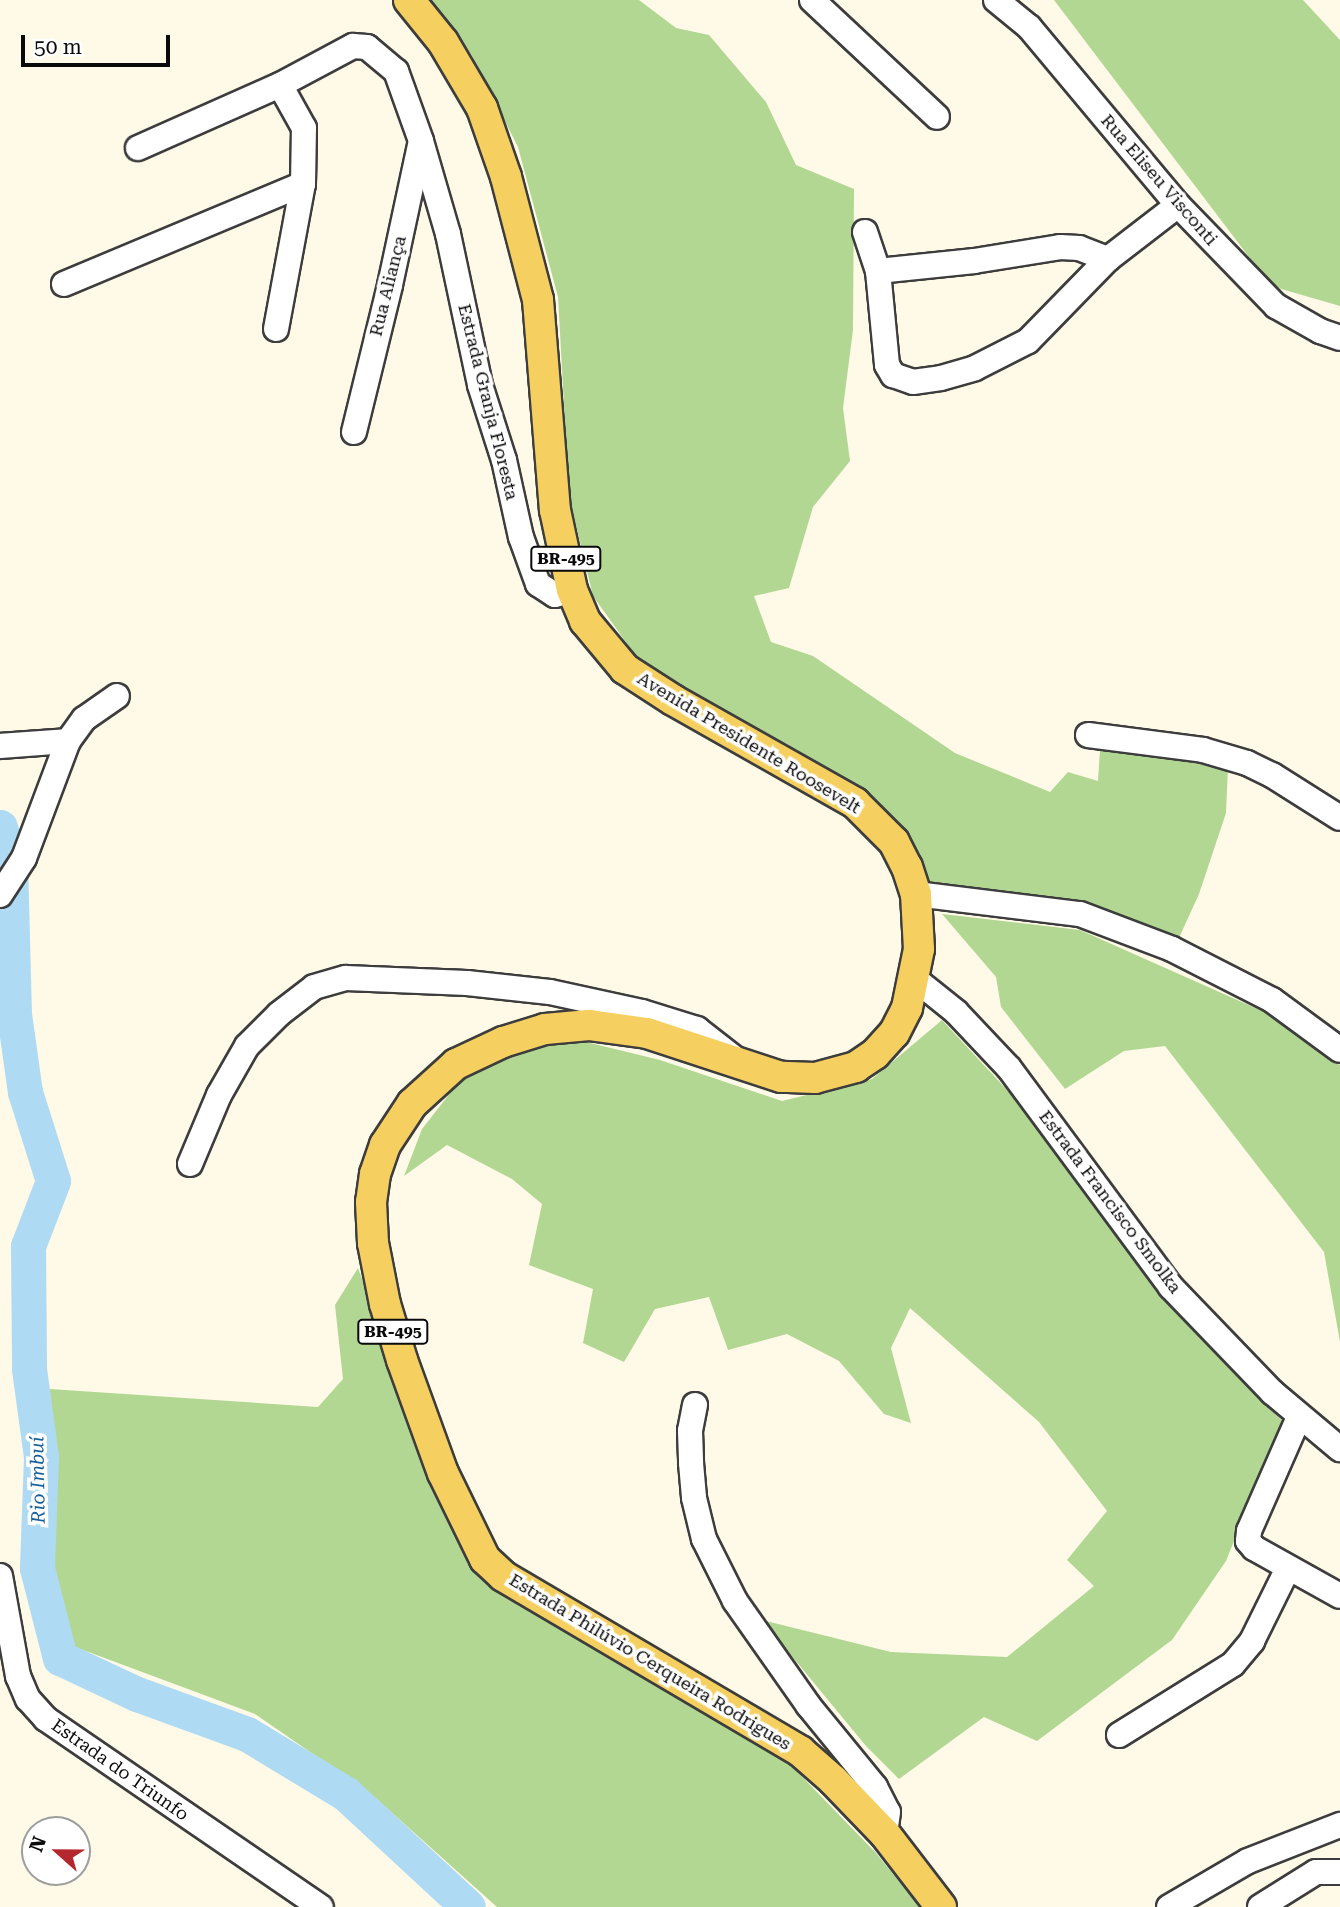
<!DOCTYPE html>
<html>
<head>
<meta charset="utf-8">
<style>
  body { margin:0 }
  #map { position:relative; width:1340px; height:1907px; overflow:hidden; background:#fefae7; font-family:"Roboto Serif",serif }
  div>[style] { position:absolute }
  .forest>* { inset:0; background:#b2d793 }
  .river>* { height:35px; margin:-17.5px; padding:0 17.5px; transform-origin:17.5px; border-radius:17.5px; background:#aedaf4 }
  .roads { filter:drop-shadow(2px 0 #3d3d3d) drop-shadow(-2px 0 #3d3d3d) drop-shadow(0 2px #3d3d3d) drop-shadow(0 -2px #3d3d3d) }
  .minor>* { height:24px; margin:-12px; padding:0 12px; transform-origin:12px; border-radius:12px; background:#fff }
  .major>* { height:30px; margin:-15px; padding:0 15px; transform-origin:15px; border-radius:15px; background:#f5d060 }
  span { translate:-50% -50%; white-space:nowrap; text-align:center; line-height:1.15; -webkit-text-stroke:7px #fff; paint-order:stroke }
  .shield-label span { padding:2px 5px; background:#fff; border:2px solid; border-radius:5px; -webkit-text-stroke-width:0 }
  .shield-label { font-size:16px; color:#0a0a0a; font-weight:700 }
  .street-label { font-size:18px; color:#0a0a0a }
  .water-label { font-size:19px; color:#186097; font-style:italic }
  .north { position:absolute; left:21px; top:1816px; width:70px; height:70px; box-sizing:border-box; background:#fff; border:2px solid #9d9d9d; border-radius:50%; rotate:291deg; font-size:19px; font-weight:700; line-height:28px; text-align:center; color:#0a0a0a }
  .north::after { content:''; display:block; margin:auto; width:24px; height:32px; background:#b5272e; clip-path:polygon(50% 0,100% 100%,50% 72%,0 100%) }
  .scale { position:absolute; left:21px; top:35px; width:149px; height:32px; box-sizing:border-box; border:4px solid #0a0a0a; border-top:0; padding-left:9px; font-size:21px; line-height:24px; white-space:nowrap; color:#0a0a0a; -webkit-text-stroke:5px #fff; paint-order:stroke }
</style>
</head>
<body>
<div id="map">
  <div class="forest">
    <div style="clip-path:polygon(424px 0,639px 0,676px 28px,709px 35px,766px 102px,796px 165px,854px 189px,853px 330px,843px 408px,850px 461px,813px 507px,789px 588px,754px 596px,771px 642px,813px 656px,955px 753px,1050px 792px,1068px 772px,1098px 781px,1100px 750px,1228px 767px,1226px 813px,1199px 894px,1178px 940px,924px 885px,901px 829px,643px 666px,593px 596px,569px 496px,558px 297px,518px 147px,471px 54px)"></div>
    <div style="clip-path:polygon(1054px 0,1303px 0,1340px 40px,1340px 306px,1271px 286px)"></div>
    <div style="clip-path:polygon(942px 914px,1080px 930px,1262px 1011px,1340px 1065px,1340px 1342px,1324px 1252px,1165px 1046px,1124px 1051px,1065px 1089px,1001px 1007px,996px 977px)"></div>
    <div style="clip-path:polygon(942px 1020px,1046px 1132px,1160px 1293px,1282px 1421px,1226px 1561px,1172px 1640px,1037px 1741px,984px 1717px,899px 1779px,866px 1746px,762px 1620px,891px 1652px,1007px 1657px,1094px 1586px,1067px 1560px,1107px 1511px,1039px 1422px,910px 1308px,891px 1348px,911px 1423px,884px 1414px,839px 1361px,787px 1334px,728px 1350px,709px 1297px,655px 1309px,624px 1362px,583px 1343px,593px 1289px,529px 1265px,542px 1204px,512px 1179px,447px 1145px,404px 1176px,422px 1129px,465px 1074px,528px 1049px,582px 1041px,660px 1060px,782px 1101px,872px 1079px)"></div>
    <div style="clip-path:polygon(358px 1268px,468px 1564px,780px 1754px,876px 1853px,920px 1907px,497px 1907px,371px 1794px,255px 1714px,75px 1647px,53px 1570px,50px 1389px,318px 1407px,343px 1379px,335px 1305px)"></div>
  </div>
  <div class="river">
    <div style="left:0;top:827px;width:36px;rotate:74deg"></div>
    <div style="left:10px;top:862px;width:152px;rotate:88.5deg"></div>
    <div style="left:14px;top:1014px;width:79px;rotate:82deg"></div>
    <div style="left:25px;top:1092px;width:93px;rotate:72.5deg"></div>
    <div style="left:53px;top:1181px;width:70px;rotate:111deg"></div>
    <div style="left:28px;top:1246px;width:123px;rotate:89.5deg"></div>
    <div style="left:29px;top:1369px;width:89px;rotate:82.2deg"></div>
    <div style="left:41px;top:1457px;width:111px;rotate:92.1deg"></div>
    <div style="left:37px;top:1568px;width:93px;rotate:75.7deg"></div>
    <div style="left:60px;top:1658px;width:85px;rotate:25.1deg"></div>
    <div style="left:137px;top:1694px;width:117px;rotate:20deg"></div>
    <div style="left:247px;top:1734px;width:116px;rotate:31.2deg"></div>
    <div style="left:346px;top:1794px;width:166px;rotate:42.8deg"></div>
  </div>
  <div class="roads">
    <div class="minor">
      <div style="left:812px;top:0;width:171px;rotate:43.1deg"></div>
      <div style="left:996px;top:0;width:43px;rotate:39.3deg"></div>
      <div style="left:1029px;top:27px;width:232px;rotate:50.1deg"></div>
      <div style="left:1178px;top:205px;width:141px;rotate:45.9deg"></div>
      <div style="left:1276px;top:306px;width:51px;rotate:29.6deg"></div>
      <div style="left:1320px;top:331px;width:21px;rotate:19deg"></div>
      <div style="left:138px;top:148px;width:155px;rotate:-23.9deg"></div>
      <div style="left:865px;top:232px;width:41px;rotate:71.6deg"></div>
      <div style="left:878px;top:271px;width:94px;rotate:84.5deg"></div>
      <div style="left:887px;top:365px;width:12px;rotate:59deg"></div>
      <div style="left:893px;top:375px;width:21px;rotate:19deg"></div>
      <div style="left:913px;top:382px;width:28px;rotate:-8deg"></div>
      <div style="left:941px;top:378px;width:35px;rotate:-16deg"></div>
      <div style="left:975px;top:368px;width:59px;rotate:-27deg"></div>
      <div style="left:1028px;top:341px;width:115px;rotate:-45.7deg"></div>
      <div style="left:1108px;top:259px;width:88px;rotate:-37.6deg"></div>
      <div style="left:878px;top:271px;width:97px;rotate:-5.9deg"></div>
      <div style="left:974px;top:261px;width:87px;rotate:-9.2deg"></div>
      <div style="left:1060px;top:247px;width:19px;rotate:3deg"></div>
      <div style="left:1079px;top:248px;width:31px;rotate:21deg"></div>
      <div style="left:64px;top:284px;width:259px;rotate:-22.7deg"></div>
      <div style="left:276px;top:329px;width:147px;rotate:-79.5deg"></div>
      <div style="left:303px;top:184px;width:56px;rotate:-89deg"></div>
      <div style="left:304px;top:128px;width:49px;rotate:-119.2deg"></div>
      <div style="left:280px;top:85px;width:83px;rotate:-28.1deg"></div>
      <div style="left:353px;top:46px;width:14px;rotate:4deg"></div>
      <div style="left:367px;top:47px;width:38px;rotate:40deg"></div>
      <div style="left:396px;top:71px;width:74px;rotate:70.3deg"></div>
      <div style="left:421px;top:141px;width:97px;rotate:73.8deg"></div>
      <div style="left:448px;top:234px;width:154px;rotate:78deg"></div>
      <div style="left:480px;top:385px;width:79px;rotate:72.3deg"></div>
      <div style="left:504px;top:460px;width:79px;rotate:77.6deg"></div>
      <div style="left:521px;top:537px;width:50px;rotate:70.1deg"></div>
      <div style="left:538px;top:584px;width:20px;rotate:33deg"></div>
      <div style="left:555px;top:595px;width:18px;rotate:-16deg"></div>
      <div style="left:354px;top:432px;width:151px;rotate:-76.2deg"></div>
      <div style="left:390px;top:285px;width:143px;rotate:-77.9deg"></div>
      <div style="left:1088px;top:735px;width:116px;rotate:7.4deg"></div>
      <div style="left:1203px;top:750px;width:46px;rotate:16.5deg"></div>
      <div style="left:1247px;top:763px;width:28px;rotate:26deg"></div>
      <div style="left:1272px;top:775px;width:80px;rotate:32.3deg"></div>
      <div style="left:0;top:746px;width:68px;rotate:-4.2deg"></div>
      <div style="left:916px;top:894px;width:165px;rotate:7deg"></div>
      <div style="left:1080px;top:914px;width:98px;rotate:20.8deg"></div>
      <div style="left:1172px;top:949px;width:112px;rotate:27deg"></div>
      <div style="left:1272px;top:1000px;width:84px;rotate:36.3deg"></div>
      <div style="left:0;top:895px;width:44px;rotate:-57deg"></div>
      <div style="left:24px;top:858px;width:125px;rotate:-69.4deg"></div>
      <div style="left:68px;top:741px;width:27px;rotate:-54deg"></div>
      <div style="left:84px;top:719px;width:40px;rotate:-34.9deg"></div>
      <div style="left:915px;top:979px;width:53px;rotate:38.8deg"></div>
      <div style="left:956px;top:1012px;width:77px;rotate:46.6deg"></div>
      <div style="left:1009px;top:1068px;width:272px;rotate:53.5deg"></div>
      <div style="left:1171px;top:1287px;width:146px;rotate:46.1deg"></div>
      <div style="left:1272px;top:1392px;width:89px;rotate:40deg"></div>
      <div style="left:190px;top:1164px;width:75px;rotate:-67.2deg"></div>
      <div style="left:219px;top:1095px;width:56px;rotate:-60.3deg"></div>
      <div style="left:247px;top:1046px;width:45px;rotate:-45deg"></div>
      <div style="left:279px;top:1014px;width:44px;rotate:-37.6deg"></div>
      <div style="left:314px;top:987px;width:33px;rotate:-16deg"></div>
      <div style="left:346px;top:978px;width:121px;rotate:2.4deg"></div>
      <div style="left:467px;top:983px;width:83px;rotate:6.2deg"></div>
      <div style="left:550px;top:992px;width:94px;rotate:12.3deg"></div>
      <div style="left:642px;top:1012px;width:58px;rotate:17.2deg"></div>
      <div style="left:697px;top:1029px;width:46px;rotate:37.9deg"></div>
      <div style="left:695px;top:1405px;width:26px;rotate:101deg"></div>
      <div style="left:690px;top:1431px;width:32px;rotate:88deg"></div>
      <div style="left:691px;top:1463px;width:35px;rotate:85deg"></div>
      <div style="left:694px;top:1498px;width:42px;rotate:76.3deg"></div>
      <div style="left:704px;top:1539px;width:69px;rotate:63.4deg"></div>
      <div style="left:735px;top:1601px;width:127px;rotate:54.9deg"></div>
      <div style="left:808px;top:1705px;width:106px;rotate:50.7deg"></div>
      <div style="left:875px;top:1787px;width:28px;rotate:63deg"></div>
      <div style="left:888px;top:1812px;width:22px;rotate:98deg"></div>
      <div style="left:1299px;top:1417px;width:124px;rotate:113.7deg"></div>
      <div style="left:1249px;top:1531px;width:10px;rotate:96deg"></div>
      <div style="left:1248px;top:1541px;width:9px;rotate:49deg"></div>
      <div style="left:1254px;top:1548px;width:98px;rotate:29.2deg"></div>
      <div style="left:0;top:1576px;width:102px;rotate:79.8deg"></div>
      <div style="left:18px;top:1676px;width:25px;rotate:67deg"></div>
      <div style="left:28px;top:1699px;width:27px;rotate:48deg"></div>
      <div style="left:46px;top:1719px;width:333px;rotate:34.4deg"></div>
      <div style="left:1119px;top:1735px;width:134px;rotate:-31.9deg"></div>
      <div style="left:1233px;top:1664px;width:30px;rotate:-50deg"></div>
      <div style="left:1252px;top:1641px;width:81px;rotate:-63.7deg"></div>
      <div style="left:1169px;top:1907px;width:91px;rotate:-30.2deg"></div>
      <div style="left:1248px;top:1861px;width:99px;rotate:-21.4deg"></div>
      <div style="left:1260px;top:1907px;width:66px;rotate:-32deg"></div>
      <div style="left:1316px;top:1872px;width:24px"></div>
    </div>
    <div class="major">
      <div style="left:409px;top:0;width:54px;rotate:51deg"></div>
      <div style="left:443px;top:42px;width:77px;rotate:59.4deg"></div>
      <div style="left:482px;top:108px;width:73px;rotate:70.8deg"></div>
      <div style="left:506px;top:177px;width:127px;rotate:75.4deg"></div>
      <div style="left:538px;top:300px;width:211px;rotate:85.4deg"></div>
      <div style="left:555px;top:510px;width:82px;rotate:78deg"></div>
      <div style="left:572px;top:590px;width:34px;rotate:67deg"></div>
      <div style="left:585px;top:621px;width:62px;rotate:50.2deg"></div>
      <div style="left:625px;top:669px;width:57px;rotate:32.9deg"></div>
      <div style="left:673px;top:700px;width:209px;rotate:29.5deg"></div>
      <div style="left:855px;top:803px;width:55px;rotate:45deg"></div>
      <div style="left:894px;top:842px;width:28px;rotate:63deg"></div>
      <div style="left:907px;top:867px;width:28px;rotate:72deg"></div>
      <div style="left:916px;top:894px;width:55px;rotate:86.9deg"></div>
      <div style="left:919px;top:949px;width:60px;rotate:101.5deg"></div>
      <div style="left:907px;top:1008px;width:28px;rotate:117deg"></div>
      <div style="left:894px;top:1033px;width:28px;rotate:132deg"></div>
      <div style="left:875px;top:1054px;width:23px;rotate:146deg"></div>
      <div style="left:856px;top:1067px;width:42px;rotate:165deg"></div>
      <div style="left:815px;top:1078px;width:34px;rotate:-178deg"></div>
      <div style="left:781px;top:1077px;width:141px;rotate:-161.8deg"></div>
      <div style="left:647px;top:1033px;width:59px;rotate:-172.1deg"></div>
      <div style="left:589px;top:1025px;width:44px;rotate:174.8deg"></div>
      <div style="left:545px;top:1029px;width:44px;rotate:162.8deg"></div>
      <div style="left:503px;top:1042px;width:52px;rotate:154.9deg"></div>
      <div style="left:456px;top:1064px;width:59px;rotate:137.7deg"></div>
      <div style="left:412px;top:1104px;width:49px;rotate:123.4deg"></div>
      <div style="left:385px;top:1145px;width:31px;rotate:109deg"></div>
      <div style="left:375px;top:1174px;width:28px;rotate:98deg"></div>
      <div style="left:371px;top:1202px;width:41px;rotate:87.2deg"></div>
      <div style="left:373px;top:1243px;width:62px;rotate:78.9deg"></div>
      <div style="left:385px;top:1304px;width:59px;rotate:73.1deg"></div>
      <div style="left:402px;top:1360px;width:120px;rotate:70.1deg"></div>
      <div style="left:443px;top:1473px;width:96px;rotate:64deg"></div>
      <div style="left:485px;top:1559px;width:25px;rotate:43deg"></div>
      <div style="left:503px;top:1576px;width:345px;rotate:30.5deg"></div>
      <div style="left:800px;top:1751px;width:44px;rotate:41.3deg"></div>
      <div style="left:833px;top:1780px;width:75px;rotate:46.1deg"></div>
      <div style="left:885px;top:1834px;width:92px;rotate:52.5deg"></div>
    </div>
  </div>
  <div class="shield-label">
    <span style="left:566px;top:559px">BR-495</span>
    <span style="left:393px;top:1332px">BR-495</span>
  </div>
  <div class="street-label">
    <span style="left:1159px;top:180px;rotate:49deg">Rua Eliseu Visconti</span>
    <span style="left:388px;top:286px;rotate:-76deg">Rua Aliança</span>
    <span style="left:488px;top:402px;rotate:76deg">Estrada Granja Floresta</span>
    <span style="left:749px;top:743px;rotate:31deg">Avenida Presidente Roosevelt</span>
    <span style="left:1110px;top:1202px;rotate:53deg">Estrada Francisco Smolka</span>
    <span style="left:650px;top:1662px;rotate:31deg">Estrada Philúvio Cerqueira Rodrigues</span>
    <span style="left:120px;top:1770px;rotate:35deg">Estrada do Triunfo</span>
  </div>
  <div class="water-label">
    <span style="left:38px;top:1480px;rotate:-91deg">Rio Imbuí</span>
  </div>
  <div class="north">N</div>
  <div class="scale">50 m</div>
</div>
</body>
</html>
